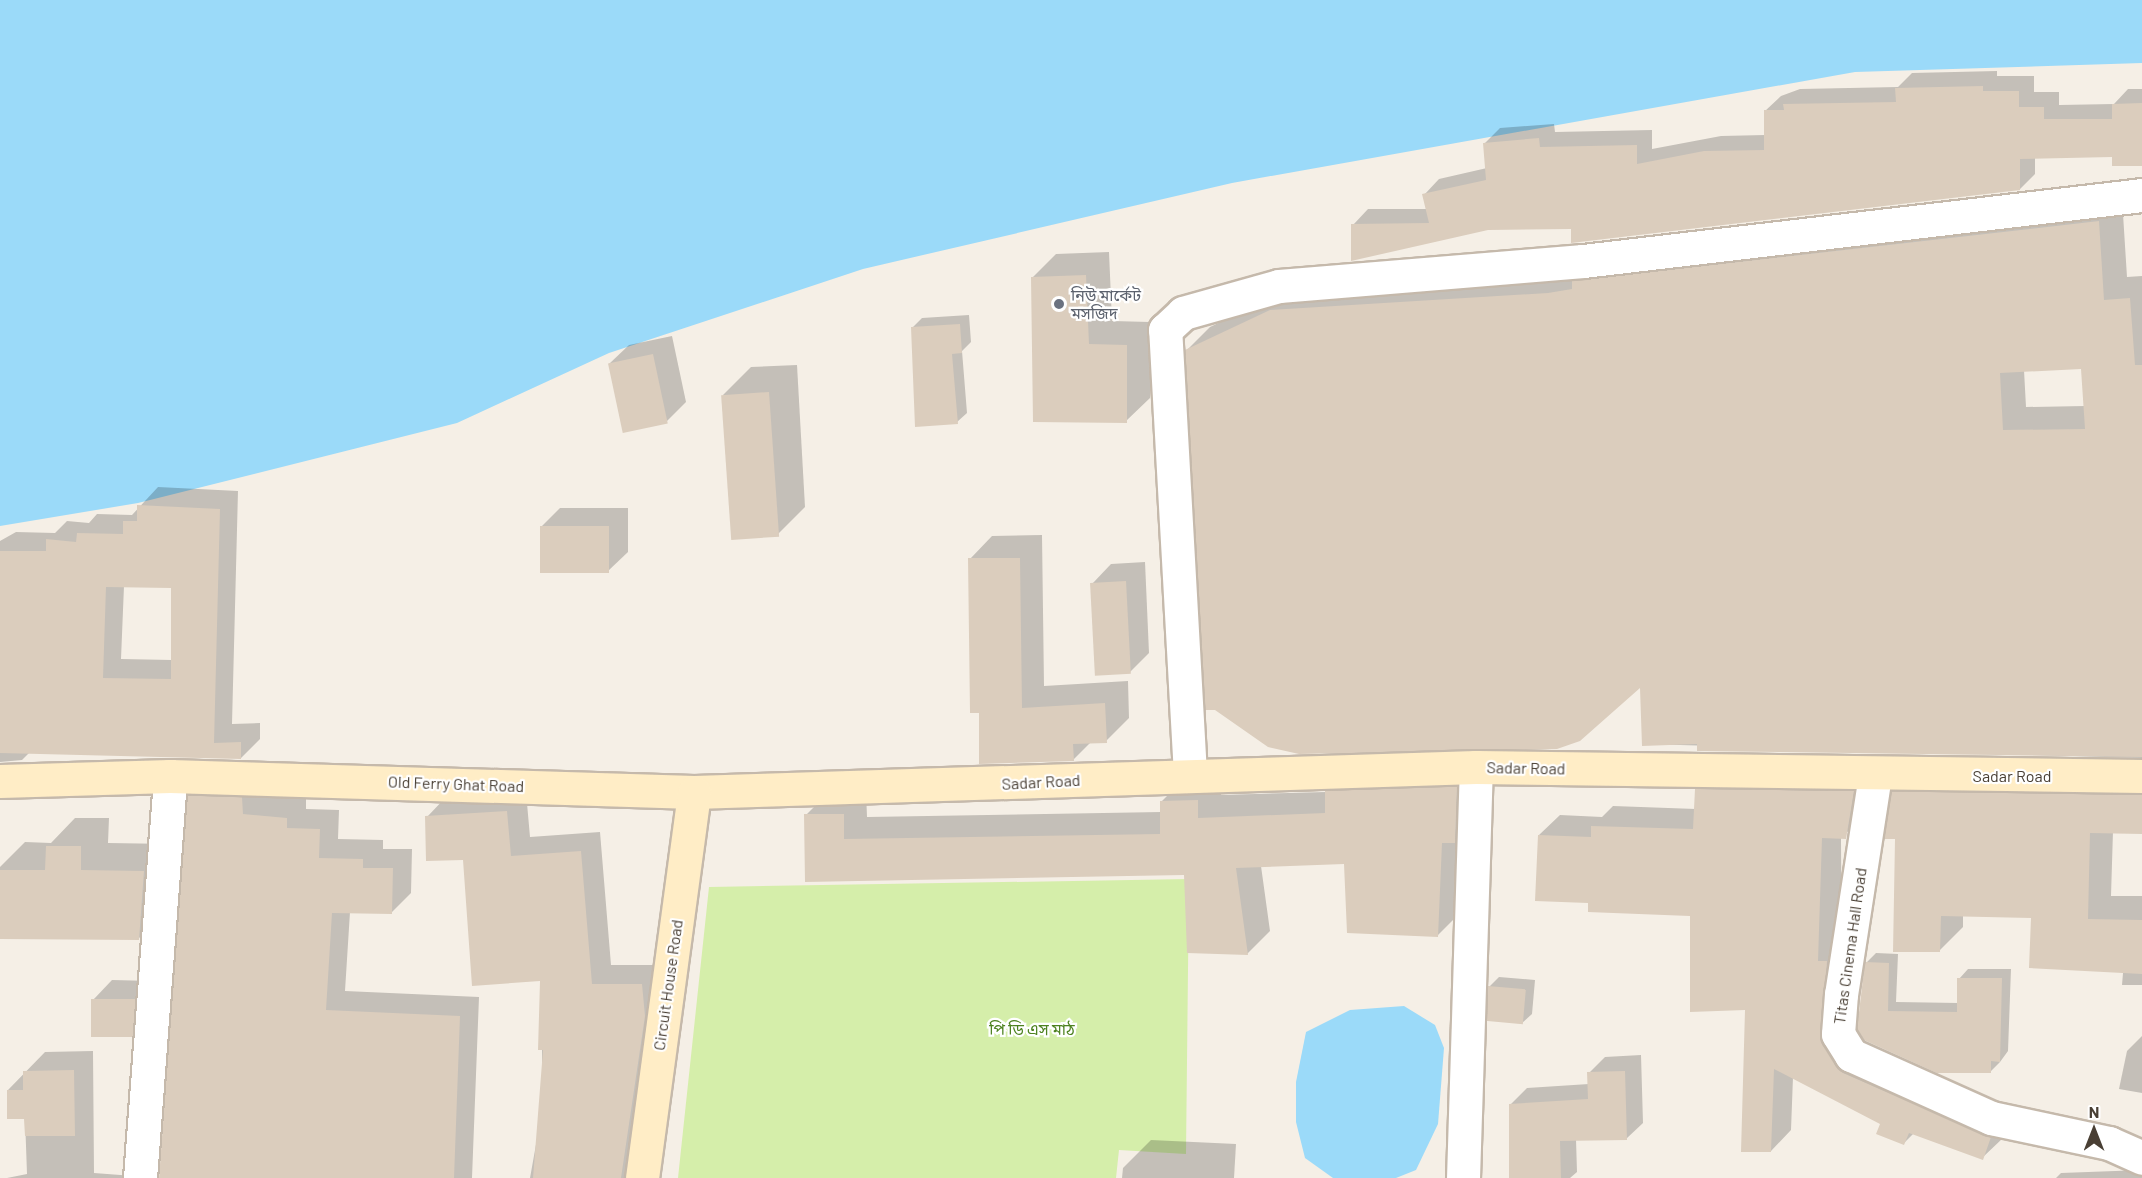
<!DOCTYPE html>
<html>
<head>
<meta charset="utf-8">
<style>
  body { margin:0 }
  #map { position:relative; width:2142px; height:1178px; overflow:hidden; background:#f5efe6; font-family:Barlow,"Noto Sans Bengali",sans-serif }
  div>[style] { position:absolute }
  .green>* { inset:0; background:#d5eeaa }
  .water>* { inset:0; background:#9bdaf9 }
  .shadow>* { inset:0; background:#0003 }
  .building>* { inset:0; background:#dbcdbd; transform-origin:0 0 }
  .roads { filter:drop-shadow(2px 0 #c5b9ab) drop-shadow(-2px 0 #c5b9ab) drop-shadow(0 2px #c5b9ab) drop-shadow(0 -2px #c5b9ab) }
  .street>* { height:33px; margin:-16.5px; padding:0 16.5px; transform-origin:16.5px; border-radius:16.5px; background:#fff }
  .secondary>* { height:33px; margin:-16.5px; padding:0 16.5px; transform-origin:16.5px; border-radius:16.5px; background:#ffedc6 }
  .dots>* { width:16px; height:16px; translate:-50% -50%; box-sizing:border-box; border:3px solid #fff; border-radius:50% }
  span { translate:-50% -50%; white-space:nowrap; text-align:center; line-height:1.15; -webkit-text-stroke:4.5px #fff; paint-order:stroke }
  .worship-label { font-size:16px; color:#5b616d }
  .left { translate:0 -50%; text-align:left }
  .street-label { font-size:16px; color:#493f34 }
  .park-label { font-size:16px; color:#4d8220 }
  .north { position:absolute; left:2064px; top:1100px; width:60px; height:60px; -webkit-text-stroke:4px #fff; paint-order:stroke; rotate:0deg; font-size:16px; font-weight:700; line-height:24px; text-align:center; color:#493f34 }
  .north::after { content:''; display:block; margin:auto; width:21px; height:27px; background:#493f34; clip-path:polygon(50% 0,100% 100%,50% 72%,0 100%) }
</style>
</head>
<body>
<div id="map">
  <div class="green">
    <div style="clip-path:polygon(1189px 879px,1186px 1154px,1119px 1150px,1116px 1178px,678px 1178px,709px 887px)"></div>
  </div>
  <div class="water">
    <div style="clip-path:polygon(0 0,2142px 0,2142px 63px,1855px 72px,1232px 183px,863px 269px,609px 353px,457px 423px,138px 503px,0 526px)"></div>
    <div style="clip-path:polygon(1404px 1006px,1435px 1025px,1444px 1048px,1438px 1124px,1416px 1170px,1396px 1178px,1333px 1178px,1305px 1158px,1296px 1122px,1296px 1082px,1306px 1032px,1350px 1010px)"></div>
  </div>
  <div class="shadow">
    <div style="clip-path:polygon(1997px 71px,1997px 76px,2034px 76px,2034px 92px,2059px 92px,2059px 105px,2114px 104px,2128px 89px,2142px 89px,2142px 164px,2114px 156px,2035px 157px,2035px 174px,2020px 189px,1572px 228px,1353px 225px,1368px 209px,1427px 209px,1424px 195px,1439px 179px,1487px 168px,1485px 143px,1500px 128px,1554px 124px,1555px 132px,1652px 130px,1652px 149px,1721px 136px,1765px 135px,1765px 111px,1781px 96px,1800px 89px,1898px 87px,1912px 73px)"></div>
    <div style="clip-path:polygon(evenodd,2122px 198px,2127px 277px,2142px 276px,2142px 758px,1643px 744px,1642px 685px,1186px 351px,1210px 327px,1295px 287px,2122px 198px,2082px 367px,2085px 406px,2026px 407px,2024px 370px,2082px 367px)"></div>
    <div style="clip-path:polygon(1109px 252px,1112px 321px,1150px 322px,1150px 398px,1126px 421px,1032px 278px,1056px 254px)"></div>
    <div style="clip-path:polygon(969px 315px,971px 342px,962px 351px,967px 413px,957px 422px,913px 327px,922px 318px)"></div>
    <div style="clip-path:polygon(672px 336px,686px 402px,667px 421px,609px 364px,629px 345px)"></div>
    <div style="clip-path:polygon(797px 365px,805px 507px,777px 535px,723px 395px,751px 367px)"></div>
    <div style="clip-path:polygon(evenodd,158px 487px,238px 491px,232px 724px,260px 723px,260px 739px,241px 758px,30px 752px,22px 760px,0 762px,0 541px,16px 532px,55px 533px,67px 521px,89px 523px,97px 514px,132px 515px,158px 487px,124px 586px,172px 587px,172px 660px,121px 659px,124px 586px)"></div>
    <div style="clip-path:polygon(560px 508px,628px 508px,628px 552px,608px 571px,541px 527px)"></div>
    <div style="clip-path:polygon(1042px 535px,1044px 686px,1128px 681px,1129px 718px,1106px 741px,1091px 742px,1073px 760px,981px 711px,970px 559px,992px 536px)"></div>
    <div style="clip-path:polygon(1145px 562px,1149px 653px,1130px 672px,1092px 584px,1111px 564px)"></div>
    <div style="clip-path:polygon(1479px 764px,1460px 913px,1437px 936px,1346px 863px,1261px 866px,1270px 931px,1247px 954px,1185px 874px,807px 880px,806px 815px,829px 792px,866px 791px,867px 817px,1161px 812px,1161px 802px,1184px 779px,1221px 778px,1221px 795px,1326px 792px,1349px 768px)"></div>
    <div style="clip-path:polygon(1917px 768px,2142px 771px,2142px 831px,2113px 831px,2111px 896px,2142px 896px,2142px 985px,2122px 985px,2123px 973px,2032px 916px,1963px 915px,1963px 927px,1939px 951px,1897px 838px,1893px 792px)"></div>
    <div style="clip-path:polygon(1717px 769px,1873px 771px,1866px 817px,1841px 837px,1842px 1022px,1864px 1053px,2010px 1117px,2003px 1138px,1982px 1158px,1914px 1133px,1904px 1143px,1882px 1124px,1793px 1077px,1791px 1130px,1771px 1151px,1746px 1008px,1691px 915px,1590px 902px,1539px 835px,1560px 815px,1602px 817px,1613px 806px,1696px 809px,1697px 789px)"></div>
    <div style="clip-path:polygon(209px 776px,262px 794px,306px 798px,306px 809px,339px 810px,338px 839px,383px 840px,383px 849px,412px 849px,411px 893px,391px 913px,350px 912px,345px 991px,479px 997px,472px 1178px,7px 1178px,27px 1174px,25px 1118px,8px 1090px,45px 1052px,93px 1051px,94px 1173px,160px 1178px,189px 796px)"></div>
    <div style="clip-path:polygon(526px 792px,530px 837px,600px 832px,611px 965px,661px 965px,639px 1178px,530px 1178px,542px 1111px,542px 979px,464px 858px,427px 817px,446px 797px)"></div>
    <div style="clip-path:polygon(75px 818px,109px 818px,108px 843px,172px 844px,167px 911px,138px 939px,0 938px,0 867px,25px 842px,51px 843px)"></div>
    <div style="clip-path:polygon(1876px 953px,1898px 954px,1896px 1002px,1959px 1003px,1959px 979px,1968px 969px,2011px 969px,2008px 1051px,2000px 1062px,1990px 1072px,1865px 1039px,1866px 963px)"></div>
    <div style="clip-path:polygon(1499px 977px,1535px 980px,1532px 1014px,1522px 1023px,1489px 987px)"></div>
    <div style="clip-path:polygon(112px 980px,153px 981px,150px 1017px,131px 1037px,93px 1000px)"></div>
    <div style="clip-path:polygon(2142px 1036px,2142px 1093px,2119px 1089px,2127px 1051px)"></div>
    <div style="clip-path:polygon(1641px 1055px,1643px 1123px,1626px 1139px,1576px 1139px,1577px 1172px,1570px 1178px,1511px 1178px,1511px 1104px,1527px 1088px,1589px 1084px,1589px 1073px,1605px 1057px)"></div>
    <div style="clip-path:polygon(1151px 1140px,1236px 1144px,1234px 1178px,1122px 1178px,1123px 1168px)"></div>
    <div style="clip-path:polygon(2142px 1170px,2142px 1178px,2056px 1178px,2061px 1173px)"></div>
  </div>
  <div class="building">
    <div style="clip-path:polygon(1983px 86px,1983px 91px,2019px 91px,2019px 107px,2044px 107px,2044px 119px,2112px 119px,2112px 104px,2142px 103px,2142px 166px,2112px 166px,2112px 157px,2020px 159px,2020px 190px,1571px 243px,1571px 229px,1488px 230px,1351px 261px,1351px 224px,1429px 223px,1422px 194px,1486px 180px,1483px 143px,1539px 138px,1540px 147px,1637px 145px,1637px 164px,1704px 151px,1764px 150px,1764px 110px,1784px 110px,1783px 104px,1896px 102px,1895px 88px)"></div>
    <div style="clip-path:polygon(evenodd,2099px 221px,2104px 300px,2130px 298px,2135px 365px,2142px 365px,2142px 757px,1697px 751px,1697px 744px,1642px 746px,1640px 688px,1580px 741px,1557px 749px,1299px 754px,1268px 747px,1215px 710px,1205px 710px,1185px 350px,1270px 310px,1548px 293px,1572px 289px,1572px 281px,2099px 221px,2081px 369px,2085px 429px,2003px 430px,2000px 373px,2081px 369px)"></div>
    <div style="clip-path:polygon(1086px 275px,1089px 344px,1127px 345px,1127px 423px,1033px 422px,1031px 277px)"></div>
    <div style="clip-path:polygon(960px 324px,962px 353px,952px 354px,958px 424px,915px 427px,911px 327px)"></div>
    <div style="left:653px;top:354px;width:71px;height:46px;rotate:78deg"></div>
    <div style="left:769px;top:392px;width:145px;height:48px;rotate:86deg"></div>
    <div style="clip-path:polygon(evenodd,137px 505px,220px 509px,214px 743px,241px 742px,241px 759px,0 753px,0 551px,46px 551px,46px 539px,76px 542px,77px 533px,123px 534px,123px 521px,137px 521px,137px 505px,106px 587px,171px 588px,171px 679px,103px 678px,106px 587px)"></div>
    <div style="left:540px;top:526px;width:69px;height:47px"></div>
    <div style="clip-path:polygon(968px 558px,1020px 558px,1022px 708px,1105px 703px,1107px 743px,1073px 744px,1074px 761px,979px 764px,979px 713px,970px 713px)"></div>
    <div style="left:1126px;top:581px;width:93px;height:36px;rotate:87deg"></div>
    <div style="clip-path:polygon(1457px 786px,1455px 843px,1442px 843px,1438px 937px,1347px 933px,1344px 864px,1236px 868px,1248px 955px,1187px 953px,1184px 875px,805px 882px,804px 814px,844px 814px,844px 839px,1160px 834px,1160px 801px,1198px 800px,1198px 818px,1325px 813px,1325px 791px)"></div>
    <div style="clip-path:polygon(1695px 789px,1854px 791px,1846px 839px,1822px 838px,1818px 961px,1827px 961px,1822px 1043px,1843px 1073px,1991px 1137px,1983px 1160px,1909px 1133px,1904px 1145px,1876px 1134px,1880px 1124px,1774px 1069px,1771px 1152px,1741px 1152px,1745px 1010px,1690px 1012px,1690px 916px,1588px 912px,1588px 903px,1535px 901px,1538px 835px,1591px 837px,1591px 826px,1693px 829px)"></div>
    <div style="clip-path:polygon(1891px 791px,2142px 795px,2142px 834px,2090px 833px,2088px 919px,2142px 920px,2142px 974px,2029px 968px,2031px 918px,1941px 916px,1940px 952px,1893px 952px,1895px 839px,1884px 839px)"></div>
    <div style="clip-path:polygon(187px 795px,242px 797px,243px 814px,287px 818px,287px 828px,320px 829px,319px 858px,363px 859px,363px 868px,393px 868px,392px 914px,332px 913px,326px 1010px,460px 1016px,454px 1178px,159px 1178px)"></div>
    <div style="clip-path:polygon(507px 811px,511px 856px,581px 851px,592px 984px,642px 984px,645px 1016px,621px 1178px,533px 1178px,543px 1050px,538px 1050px,540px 981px,472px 986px,463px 860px,426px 861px,425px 816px)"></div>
    <div style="clip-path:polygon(46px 846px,81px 846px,81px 870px,144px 871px,139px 940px,0 939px,0 870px,45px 870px)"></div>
    <div style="clip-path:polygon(1865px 962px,1889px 963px,1888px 1011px,1957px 1012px,1957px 978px,2002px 978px,2000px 1062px,1991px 1061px,1991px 1073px,1937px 1073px,1864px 1040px,1857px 1029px)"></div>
    <div style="left:1488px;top:986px;width:38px;height:35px;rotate:5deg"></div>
    <div style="left:91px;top:999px;width:44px;height:38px"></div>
    <div style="clip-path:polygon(74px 1070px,75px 1136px,25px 1136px,24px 1119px,7px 1119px,7px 1090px,23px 1090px,23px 1071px)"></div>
    <div style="clip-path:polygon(1625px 1071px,1627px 1140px,1560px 1141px,1561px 1178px,1509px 1178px,1509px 1104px,1588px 1099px,1587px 1072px)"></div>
  </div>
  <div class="roads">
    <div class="street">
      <div style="left:1190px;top:774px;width:445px;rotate:-93.2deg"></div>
      <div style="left:1165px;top:330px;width:25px;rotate:-43deg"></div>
      <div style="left:1183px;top:313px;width:100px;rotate:-15.7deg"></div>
      <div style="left:1279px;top:286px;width:305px;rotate:-4.7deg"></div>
      <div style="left:1583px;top:261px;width:563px;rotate:-6.73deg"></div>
      <div style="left:1875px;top:775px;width:222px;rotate:98.8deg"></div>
      <div style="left:1841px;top:994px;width:40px;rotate:94.3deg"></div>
      <div style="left:1838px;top:1034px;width:25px;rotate:58deg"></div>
      <div style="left:1851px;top:1055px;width:154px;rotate:24.2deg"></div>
      <div style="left:1991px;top:1118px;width:121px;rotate:12deg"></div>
      <div style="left:2109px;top:1143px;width:36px;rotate:24deg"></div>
      <div style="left:140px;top:1178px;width:403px;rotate:-85.7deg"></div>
      <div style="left:1463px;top:1178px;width:411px;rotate:-88.2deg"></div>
    </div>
    <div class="secondary">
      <div style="left:0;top:781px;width:170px;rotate:-1.7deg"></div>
      <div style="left:170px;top:776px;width:524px;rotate:1.75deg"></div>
      <div style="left:694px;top:792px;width:782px;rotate:-1.83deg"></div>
      <div style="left:1476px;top:767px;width:666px;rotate:0.77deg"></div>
      <div style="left:642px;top:1178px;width:389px;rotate:-82.3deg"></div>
    </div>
  </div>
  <div class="dots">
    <div style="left:1059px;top:304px;background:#6b7280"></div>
  </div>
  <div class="worship-label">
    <span class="left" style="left:1071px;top:304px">নিউ মার্কেট<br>মসজিদ</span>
  </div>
  <div class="street-label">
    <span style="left:1526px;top:768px;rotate:1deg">Sadar Road</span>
    <span style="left:2012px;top:776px">Sadar Road</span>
    <span style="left:1041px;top:782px;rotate:-3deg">Sadar Road</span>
    <span style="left:456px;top:784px;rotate:2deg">Old Ferry Ghat Road</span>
    <span style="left:1850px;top:946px;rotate:-82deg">Titas Cinema Hall Road</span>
    <span style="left:668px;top:985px;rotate:-82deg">Circuit House Road</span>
  </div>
  <div class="park-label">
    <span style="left:1032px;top:1029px">পি ডি এস মাঠ</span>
  </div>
  <div class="north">N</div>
</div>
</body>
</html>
